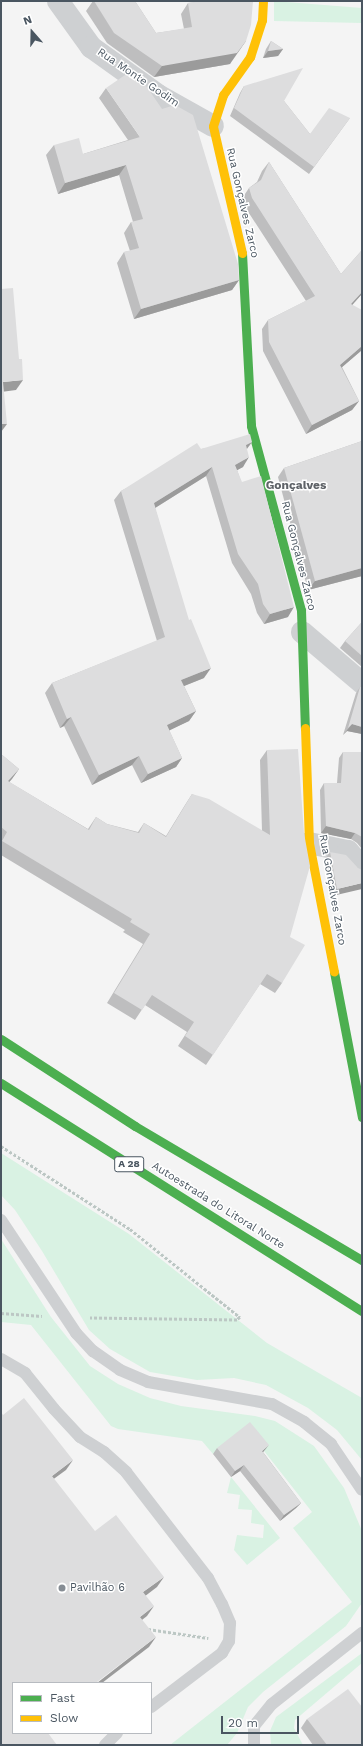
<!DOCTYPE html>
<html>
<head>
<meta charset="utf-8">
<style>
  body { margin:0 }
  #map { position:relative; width:363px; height:1746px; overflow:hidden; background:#f4f4f4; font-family:"Work Sans",sans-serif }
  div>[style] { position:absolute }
  .green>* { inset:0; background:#d9f2e3 }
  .path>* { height:2.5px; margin-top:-1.25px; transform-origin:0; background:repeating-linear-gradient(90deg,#bcc7c4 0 3px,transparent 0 5px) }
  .lane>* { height:12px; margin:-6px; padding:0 6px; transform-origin:6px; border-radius:6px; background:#ced0d2 }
  .street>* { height:22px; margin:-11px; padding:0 11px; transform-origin:11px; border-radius:11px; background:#ced0d2 }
  .fast>* { height:9px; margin:-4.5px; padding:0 4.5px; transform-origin:4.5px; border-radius:4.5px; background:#4caf50 }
  .slow>* { height:9px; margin:-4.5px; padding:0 4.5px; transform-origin:4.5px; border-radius:4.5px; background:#ffc107 }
  .wall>* { inset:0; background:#bebebf }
  .shaded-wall>* { inset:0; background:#9b9b9b }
  .building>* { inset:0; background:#ddddde }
  .dots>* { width:11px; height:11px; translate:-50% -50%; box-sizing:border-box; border:2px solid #fff; border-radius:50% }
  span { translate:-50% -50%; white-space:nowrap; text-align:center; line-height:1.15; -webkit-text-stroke:3px #fff; paint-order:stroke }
  .shield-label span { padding:1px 3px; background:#fff; border:1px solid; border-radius:3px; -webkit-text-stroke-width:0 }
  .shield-label { font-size:10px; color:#4a5661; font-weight:700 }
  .street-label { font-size:11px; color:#4a5661 }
  .poi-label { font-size:11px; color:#4a5661 }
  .left { translate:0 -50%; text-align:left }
  .neighbourhood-label { font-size:12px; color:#5f6368; font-weight:700 }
  .frame { position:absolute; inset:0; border:2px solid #4a5661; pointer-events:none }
  .legend { position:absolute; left:12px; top:1682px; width:140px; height:52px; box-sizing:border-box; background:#fff; border:1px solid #b7bbc0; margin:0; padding:5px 7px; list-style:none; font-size:12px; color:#4a5661 }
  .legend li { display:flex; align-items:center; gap:8px; height:20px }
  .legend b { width:20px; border:1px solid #b7bbc0 }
  .north { position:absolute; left:12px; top:12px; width:40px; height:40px; -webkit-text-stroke:3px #fff; paint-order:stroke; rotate:340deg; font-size:11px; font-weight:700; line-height:16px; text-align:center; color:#4a5661 }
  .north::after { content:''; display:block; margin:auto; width:14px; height:18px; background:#4a5661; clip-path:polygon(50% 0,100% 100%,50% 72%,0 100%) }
  .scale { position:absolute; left:221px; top:1716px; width:78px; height:18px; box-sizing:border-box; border:2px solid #4a5661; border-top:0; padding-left:5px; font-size:12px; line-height:14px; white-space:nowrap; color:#4a5661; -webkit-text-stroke:3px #fff; paint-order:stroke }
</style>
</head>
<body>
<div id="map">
  <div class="green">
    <div style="clip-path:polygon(274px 1px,362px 8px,362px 23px,274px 21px)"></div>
    <div style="clip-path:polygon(1px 1153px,129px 1234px,267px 1343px,362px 1398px,362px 1460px,337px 1430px,308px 1408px,266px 1385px,234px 1378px,197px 1380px,150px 1372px,110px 1349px,89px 1330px,42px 1251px,15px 1210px,1px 1195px)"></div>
    <div style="clip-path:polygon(1px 1239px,51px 1317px,90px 1366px,118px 1384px,150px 1398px,181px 1406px,255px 1416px,275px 1421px,314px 1446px,344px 1488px,362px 1531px,362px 1603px,346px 1626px,263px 1692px,248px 1707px,237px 1733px,227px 1745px,170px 1745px,352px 1602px,293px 1528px,312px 1512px,246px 1428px,213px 1454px,202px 1441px,118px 1429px,111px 1426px,31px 1325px,1px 1322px)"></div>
    <div style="clip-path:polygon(231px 1477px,280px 1538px,247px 1565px,234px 1550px,237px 1535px,263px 1538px,264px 1525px,251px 1523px,252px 1510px,238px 1509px,240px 1495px,227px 1493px)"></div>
    <div style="clip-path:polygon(362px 1653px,362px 1663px,295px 1720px,294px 1728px,303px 1745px,271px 1745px,270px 1731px,276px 1717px)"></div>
  </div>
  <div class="path">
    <div style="left:1px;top:1146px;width:153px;rotate:32.8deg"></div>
    <div style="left:130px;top:1229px;width:141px;rotate:38.7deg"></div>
    <div style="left:240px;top:1317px;width:4px;rotate:135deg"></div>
    <div style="left:237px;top:1320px;width:147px;rotate:-179.2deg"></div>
    <div style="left:1px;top:1313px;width:41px;rotate:4.2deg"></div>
    <div style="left:148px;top:1629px;width:61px;rotate:8.5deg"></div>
  </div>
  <div class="lane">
    <div style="left:1px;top:1220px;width:136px;rotate:56.4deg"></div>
    <div style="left:76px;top:1333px;width:25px;rotate:47deg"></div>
    <div style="left:93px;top:1351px;width:33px;rotate:35deg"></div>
    <div style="left:120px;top:1370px;width:30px;rotate:23deg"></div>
    <div style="left:148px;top:1382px;width:126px;rotate:10.1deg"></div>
    <div style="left:272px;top:1404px;width:37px;rotate:29deg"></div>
    <div style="left:304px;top:1422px;width:35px;rotate:39deg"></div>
    <div style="left:331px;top:1444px;width:55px;rotate:56deg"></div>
    <div style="left:1px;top:1359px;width:28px;rotate:30deg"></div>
    <div style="left:25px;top:1373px;width:46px;rotate:51.1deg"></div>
    <div style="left:54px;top:1409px;width:38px;rotate:47deg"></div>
    <div style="left:80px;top:1437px;width:28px;rotate:32deg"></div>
    <div style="left:104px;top:1452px;width:30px;rotate:42deg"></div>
    <div style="left:126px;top:1472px;width:134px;rotate:52.3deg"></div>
    <div style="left:208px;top:1578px;width:30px;rotate:62deg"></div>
    <div style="left:222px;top:1604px;width:21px;rotate:67deg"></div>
    <div style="left:230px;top:1623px;width:18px;rotate:93deg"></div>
    <div style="left:229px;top:1641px;width:14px;rotate:120deg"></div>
    <div style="left:222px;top:1653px;width:89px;rotate:142.7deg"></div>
    <div style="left:105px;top:1745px;width:17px;rotate:-45deg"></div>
    <div style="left:254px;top:1745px;width:19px;rotate:-90deg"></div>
    <div style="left:254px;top:1726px;width:28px;rotate:-51deg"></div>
    <div style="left:272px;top:1704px;width:115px;rotate:-38.3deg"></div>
  </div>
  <div class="street">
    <div style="left:58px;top:1px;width:57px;rotate:54.3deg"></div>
    <div style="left:91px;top:47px;width:82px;rotate:35.6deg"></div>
    <div style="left:158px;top:95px;width:63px;rotate:29.4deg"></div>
    <div style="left:302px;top:632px;width:79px;rotate:40.4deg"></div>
    <div style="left:309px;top:843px;width:40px;rotate:12deg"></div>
    <div style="left:348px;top:851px;width:21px;rotate:49deg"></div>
  </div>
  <div class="fast">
    <div style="left:242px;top:253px;width:173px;rotate:87deg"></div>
    <div style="left:251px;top:426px;width:191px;rotate:74.8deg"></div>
    <div style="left:301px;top:610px;width:118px;rotate:88.1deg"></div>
    <div style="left:334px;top:972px;width:148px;rotate:79.1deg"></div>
    <div style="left:1px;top:1039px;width:160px;rotate:33deg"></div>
    <div style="left:135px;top:1126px;width:264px;rotate:30.6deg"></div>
    <div style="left:1px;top:1083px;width:427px;rotate:32.3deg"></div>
  </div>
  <div class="slow">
    <div style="left:242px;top:253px;width:130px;rotate:-102.9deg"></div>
    <div style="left:213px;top:126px;width:33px;rotate:-72deg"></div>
    <div style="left:223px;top:95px;width:47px;rotate:-54.6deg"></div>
    <div style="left:250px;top:57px;width:39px;rotate:-72deg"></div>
    <div style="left:262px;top:20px;width:19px;rotate:-87deg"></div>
    <div style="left:305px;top:728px;width:115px;rotate:88deg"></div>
    <div style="left:309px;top:843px;width:131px;rotate:79deg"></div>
  </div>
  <div class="wall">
    <div style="clip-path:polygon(93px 1px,135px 1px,156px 33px,184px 29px,181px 14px,188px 3px,198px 2px,198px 1px,253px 1px,230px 64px,154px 77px,107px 43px,86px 11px)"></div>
    <div style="clip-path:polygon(271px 41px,283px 49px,278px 56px,263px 58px,266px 49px)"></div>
    <div style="clip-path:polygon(244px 86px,284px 101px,310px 134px,350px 118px,309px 174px,230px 116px,240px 93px)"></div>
    <div style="clip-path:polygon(106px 88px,239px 280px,232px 290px,134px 319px,117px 263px,124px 252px,130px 251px,124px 233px,131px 222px,133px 222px,119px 175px,58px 194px,46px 155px,54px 145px,83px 154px,128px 140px,99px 98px)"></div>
    <div style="clip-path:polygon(269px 162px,341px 274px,362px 250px,362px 294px,352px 305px,362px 350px,342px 367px,359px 401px,352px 410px,306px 434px,263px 351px,262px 329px,268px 320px,306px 301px,245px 207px,243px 197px,249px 188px,257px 182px,262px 171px)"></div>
    <div style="clip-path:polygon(362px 441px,362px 576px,308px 590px,278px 477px,284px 468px)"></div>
    <div style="clip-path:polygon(252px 442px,247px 449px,243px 467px,237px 470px,288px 617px,264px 624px,257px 613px,251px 594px,232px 563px,206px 476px,155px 508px,204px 678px,184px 686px,196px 711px,189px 721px,169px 730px,182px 758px,176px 767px,141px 783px,132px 765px,92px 785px,64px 726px,60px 728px,45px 693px,52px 683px,157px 641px,114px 500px,121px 491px,201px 449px)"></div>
    <div style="clip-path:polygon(362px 622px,362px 667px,340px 648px,345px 641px)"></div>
    <div style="clip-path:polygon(360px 687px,362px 687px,362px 734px,347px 731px,343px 735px,356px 693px)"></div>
    <div style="clip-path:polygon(267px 750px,290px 937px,282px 983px,275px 993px,260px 984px,206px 1065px,178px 1046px,187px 1032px,145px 1005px,135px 1020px,107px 1003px,143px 944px,123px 932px,125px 930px,1px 855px,1px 754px,19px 769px,9px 782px,88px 829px,96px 817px,107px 824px,138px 832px,144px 823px,166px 836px,185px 805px,192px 794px,262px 831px,260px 760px)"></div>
    <div style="clip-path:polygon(343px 752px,362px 752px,362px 849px,357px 843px,351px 839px,321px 833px,320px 790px,324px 783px,337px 783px,339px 758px)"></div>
    <div style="clip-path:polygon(330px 852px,358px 868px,332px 896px,325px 859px)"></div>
    <div style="clip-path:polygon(217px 1448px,264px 1451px,263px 1452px,301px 1503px,296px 1508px,280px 1521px,240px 1471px,231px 1477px,213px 1454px)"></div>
    <div style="clip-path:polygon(307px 1719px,362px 1745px,313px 1745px,301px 1728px)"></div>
  </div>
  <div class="shaded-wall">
    <div style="clip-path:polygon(246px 41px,230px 64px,154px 77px,162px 66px)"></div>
    <div style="clip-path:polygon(283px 49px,278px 56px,263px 58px,268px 51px)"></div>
    <div style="clip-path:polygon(126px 165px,119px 175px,58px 194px,65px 183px)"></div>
    <div style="clip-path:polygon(239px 280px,232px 290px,134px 319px,141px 309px)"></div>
    <div style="clip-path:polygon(362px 292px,362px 294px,345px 313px,351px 304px)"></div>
    <div style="clip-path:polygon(362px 346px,362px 350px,334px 374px,340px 365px)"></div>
    <div style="clip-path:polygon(23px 380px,16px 390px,1px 392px,3px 382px)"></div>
    <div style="clip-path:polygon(359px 401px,352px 410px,306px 434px,312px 425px)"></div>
    <div style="clip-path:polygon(1px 424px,7px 424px,1px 432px)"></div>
    <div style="clip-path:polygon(252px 442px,245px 451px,246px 445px)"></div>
    <div style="clip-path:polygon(249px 457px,243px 467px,228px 475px,235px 465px)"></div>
    <div style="clip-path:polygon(212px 467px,206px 476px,147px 513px,154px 503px)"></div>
    <div style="clip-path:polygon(362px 568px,362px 576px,308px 590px,315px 581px)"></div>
    <div style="clip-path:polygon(294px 607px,288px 617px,264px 624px,270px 614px)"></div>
    <div style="clip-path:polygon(211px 668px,204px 678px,174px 690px,181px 680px)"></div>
    <div style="clip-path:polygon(196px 711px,189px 721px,160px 735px,167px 725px)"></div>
    <div style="clip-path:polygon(71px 717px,64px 726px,60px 728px,67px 719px)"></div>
    <div style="clip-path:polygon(352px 724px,362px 727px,362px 734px,347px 731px,343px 735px)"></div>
    <div style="clip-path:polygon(139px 756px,132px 765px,92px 785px,99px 775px)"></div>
    <div style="clip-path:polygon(182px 758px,176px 767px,141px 783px,148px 774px)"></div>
    <div style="clip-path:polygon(19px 769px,12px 779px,1px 791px,8px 781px)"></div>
    <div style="clip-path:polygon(326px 826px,355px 833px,351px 839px,321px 833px)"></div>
    <div style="clip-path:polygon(362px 883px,362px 889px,332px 896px,337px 889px)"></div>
    <div style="clip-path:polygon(269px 1445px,264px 1451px,258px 1457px,262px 1451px)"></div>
    <div style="clip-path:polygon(73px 1460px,66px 1470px,44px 1486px,52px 1476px)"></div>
    <div style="clip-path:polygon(244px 1465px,240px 1471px,231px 1477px,235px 1471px)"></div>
    <div style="clip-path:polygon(301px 1503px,296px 1508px,280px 1521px,284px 1515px)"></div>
    <div style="clip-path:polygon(164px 1577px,157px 1587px,136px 1603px,143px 1592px)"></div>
    <div style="clip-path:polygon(154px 1606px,147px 1616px,133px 1627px,140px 1617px)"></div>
    <div style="clip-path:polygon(156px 1637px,149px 1647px,102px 1683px,97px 1683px)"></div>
  </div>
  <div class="building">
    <div style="clip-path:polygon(94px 1px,135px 1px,156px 33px,192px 27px,188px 3px,202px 1px,253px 1px,251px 25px,246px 41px,237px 53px,162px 66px,114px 33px)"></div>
    <div style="clip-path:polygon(271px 41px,283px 49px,268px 51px)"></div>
    <div style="clip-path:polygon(303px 68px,284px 101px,310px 134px,329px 108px,350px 118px,314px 167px,234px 108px,244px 86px)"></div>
    <div style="clip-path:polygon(128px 73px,147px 87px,162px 109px,175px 105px,193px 115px,238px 264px,239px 280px,141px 309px,124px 252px,139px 248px,131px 222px,143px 219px,126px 165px,65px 183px,54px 145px,79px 138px,83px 154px,140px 137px,106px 88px)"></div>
    <div style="clip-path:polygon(269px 162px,341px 274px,362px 250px,362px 292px,351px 304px,362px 310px,362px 346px,340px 365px,359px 401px,312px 425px,269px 342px,268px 320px,315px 296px,252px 198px,249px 188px,261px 180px)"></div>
    <div style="clip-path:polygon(13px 288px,19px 359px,22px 359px,23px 380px,3px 382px,7px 424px,1px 424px,1px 289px)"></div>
    <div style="clip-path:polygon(250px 434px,252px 442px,246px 445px,249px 457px,235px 465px,242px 482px,261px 476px,294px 607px,270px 614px,263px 604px,258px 584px,238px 554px,212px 467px,154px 503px,189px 620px,191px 619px,211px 668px,181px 680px,196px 711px,167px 725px,182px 758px,148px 774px,139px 756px,99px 775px,71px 717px,67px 719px,52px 683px,165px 637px,121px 491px,197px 443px,201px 449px)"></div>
    <div style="clip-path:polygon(362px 441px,362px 568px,315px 581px,284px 468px)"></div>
    <div style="clip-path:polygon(362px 622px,362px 656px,345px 641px)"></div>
    <div style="clip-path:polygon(360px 687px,362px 687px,362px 727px,352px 724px,348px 728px)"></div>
    <div style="clip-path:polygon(298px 749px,304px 833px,310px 866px,290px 937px,305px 945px,282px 983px,267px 974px,213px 1055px,185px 1036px,194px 1022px,152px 995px,142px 1010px,114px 993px,150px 934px,130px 922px,132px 919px,2px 841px,7px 832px,1px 827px,1px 754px,19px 769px,8px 781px,89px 830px,96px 817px,107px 824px,139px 833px,144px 823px,166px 837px,192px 794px,209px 799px,270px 835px,267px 750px)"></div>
    <div style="clip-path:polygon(343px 752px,362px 752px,362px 837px,355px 833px,326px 826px,324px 783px,341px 783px)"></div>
    <div style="clip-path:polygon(330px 852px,346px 855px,358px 868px,362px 870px,362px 883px,337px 889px)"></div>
    <div style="clip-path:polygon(24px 1398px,73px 1460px,52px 1476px,95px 1531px,116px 1515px,164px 1577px,143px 1592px,154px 1606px,140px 1617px,156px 1637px,97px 1682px,97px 1683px,13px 1683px,13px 1733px,48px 1733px,57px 1745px,1px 1745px,1px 1412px,3px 1415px)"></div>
    <div style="clip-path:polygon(250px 1422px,269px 1445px,262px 1451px,301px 1503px,284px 1515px,244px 1465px,235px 1471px,217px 1448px)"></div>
    <div style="clip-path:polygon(348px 1689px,362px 1707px,362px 1745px,327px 1745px,307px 1719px)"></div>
  </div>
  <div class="dots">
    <div style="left:62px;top:1588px;background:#868d94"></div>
  </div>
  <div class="shield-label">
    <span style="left:129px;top:1164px">A 28</span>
  </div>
  <div class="street-label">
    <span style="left:138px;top:78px;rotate:34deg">Rua Monte Godim</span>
    <span style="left:242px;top:203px;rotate:77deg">Rua Gonçalves Zarco</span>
    <span style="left:298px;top:556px;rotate:76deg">Rua Gonçalves Zarco</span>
    <span style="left:332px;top:890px;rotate:80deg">Rua Gonçalves Zarco</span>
    <span style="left:218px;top:1206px;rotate:32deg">Autoestrada do Litoral Norte</span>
  </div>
  <div class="poi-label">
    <span class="left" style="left:70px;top:1588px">Pavilhão 6</span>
  </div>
  <div class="neighbourhood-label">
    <span style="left:296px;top:486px">Gonçalves</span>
  </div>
  <div class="frame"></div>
  <ul class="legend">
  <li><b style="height:5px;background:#4caf50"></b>Fast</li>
  <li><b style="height:5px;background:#ffc107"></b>Slow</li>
  </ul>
  <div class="north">N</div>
  <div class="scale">20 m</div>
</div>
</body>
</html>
